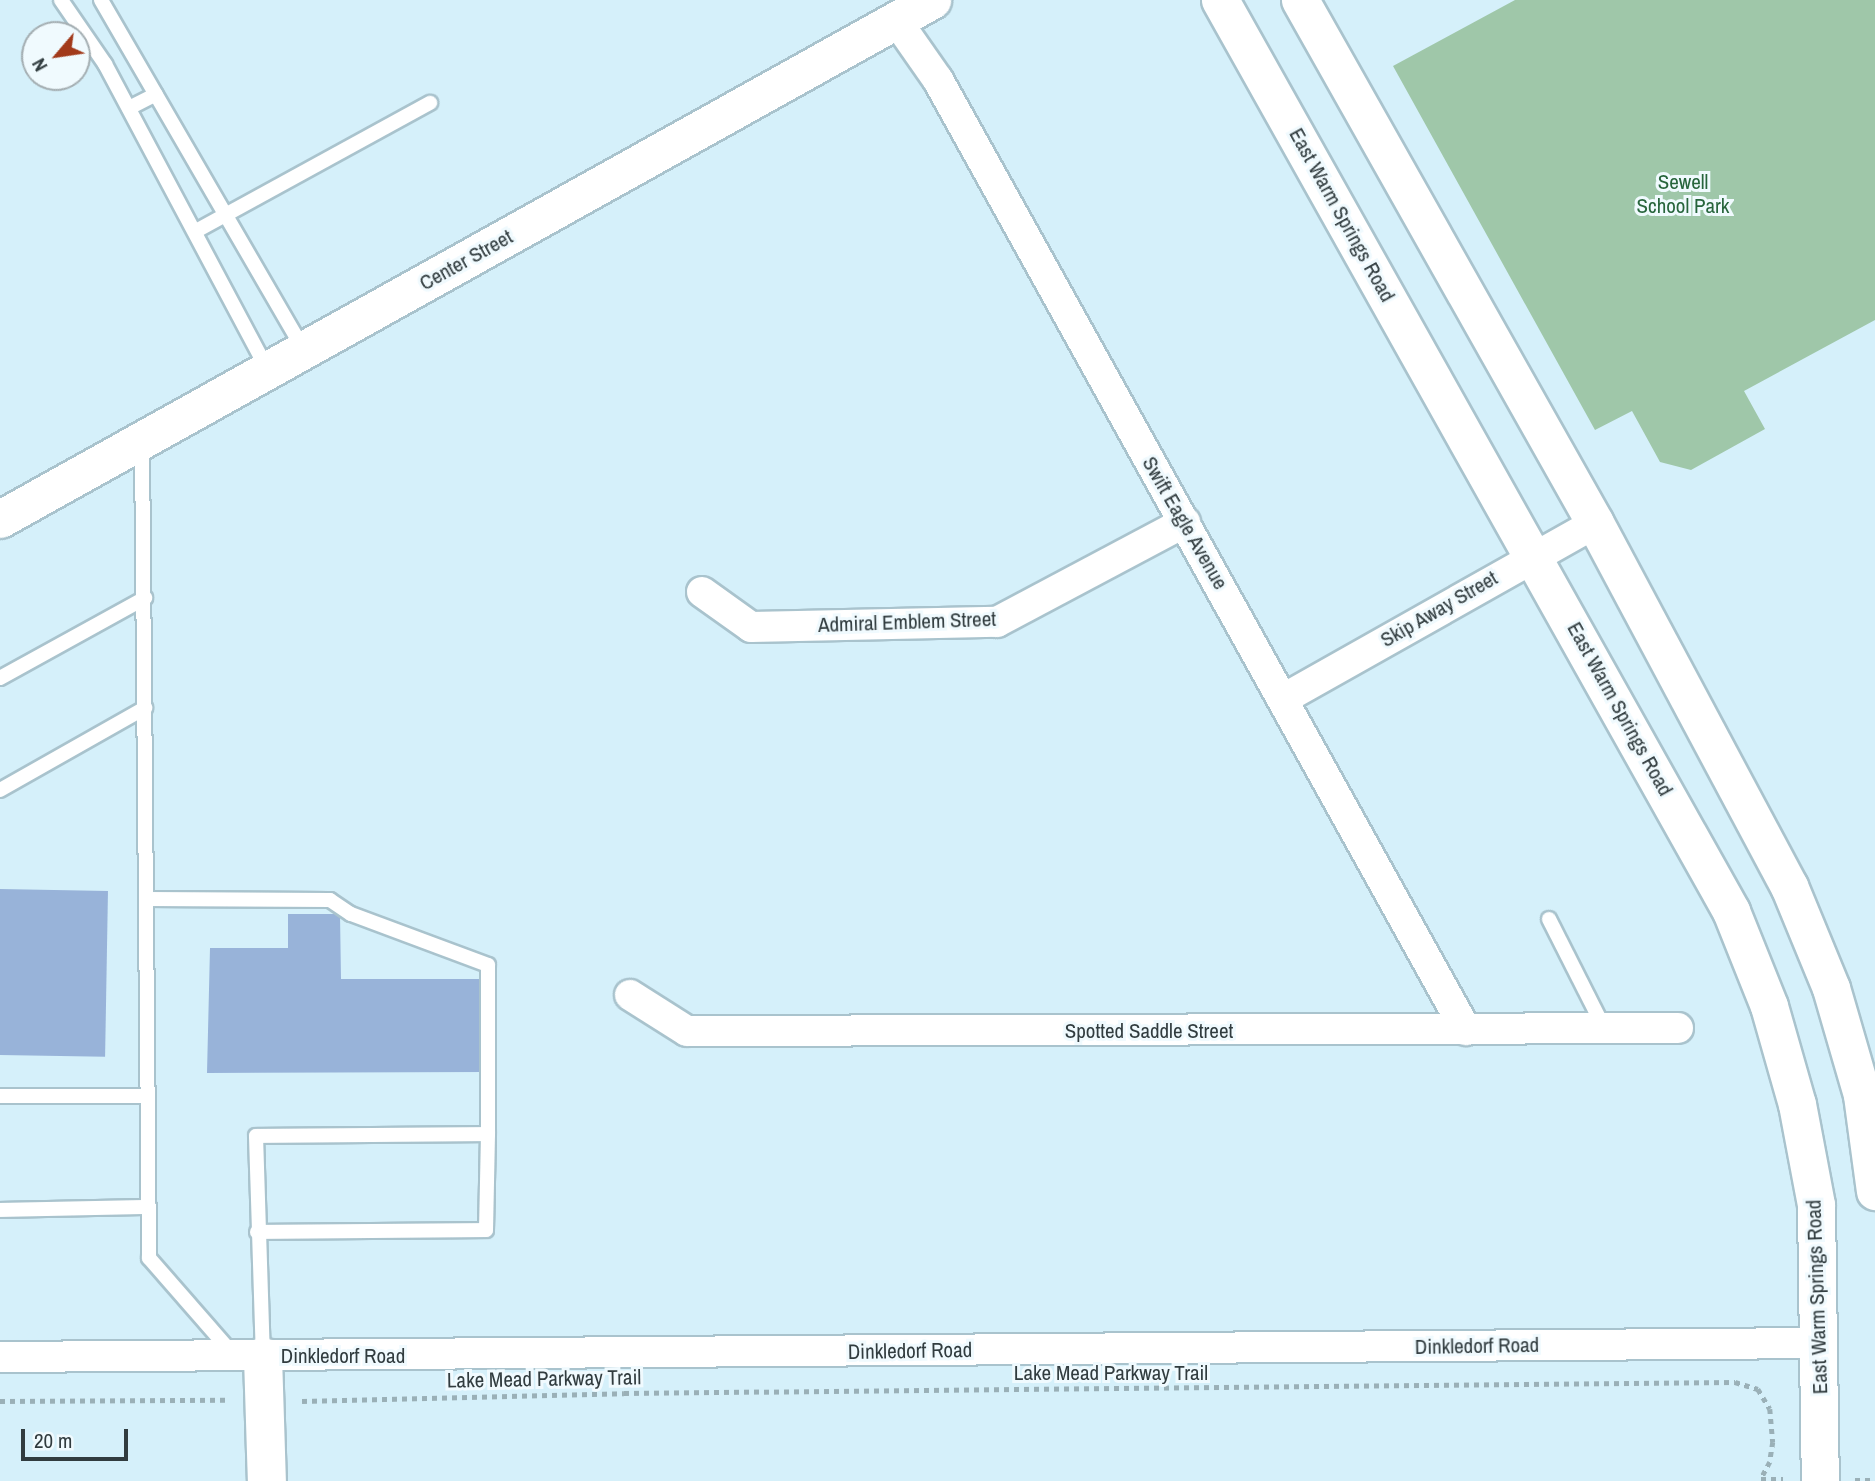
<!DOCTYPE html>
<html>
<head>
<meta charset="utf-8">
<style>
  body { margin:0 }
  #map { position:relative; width:1875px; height:1481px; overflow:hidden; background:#d5f0fa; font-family:"Archivo Narrow",sans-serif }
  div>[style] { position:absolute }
  .green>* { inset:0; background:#9fc7a9 }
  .building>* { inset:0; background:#98b3d9; transform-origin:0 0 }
  .path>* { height:4.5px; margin-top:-2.25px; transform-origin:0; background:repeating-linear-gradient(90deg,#9ab0b7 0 5px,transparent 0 10px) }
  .roads { filter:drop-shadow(2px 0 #a9c3cd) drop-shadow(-2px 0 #a9c3cd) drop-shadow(0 2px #a9c3cd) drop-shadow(0 -2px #a9c3cd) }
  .service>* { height:14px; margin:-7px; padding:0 7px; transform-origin:7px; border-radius:7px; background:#fff }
  .minor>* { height:30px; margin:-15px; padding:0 15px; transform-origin:15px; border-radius:15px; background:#fff }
  .tertiary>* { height:37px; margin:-18.5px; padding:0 18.5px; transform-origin:18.5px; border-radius:18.5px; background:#fff }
  .primary>* { height:38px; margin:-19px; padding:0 19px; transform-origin:19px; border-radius:19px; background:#fff }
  span { translate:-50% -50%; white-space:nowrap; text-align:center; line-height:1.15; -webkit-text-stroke:6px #f0fafe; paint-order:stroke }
  .park-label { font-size:21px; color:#27653c }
  .street-label { font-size:21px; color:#313c3f }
  .north { position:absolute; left:21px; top:21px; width:70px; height:70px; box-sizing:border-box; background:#f0fafe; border:2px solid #a4aeb2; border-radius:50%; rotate:241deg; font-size:19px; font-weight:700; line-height:28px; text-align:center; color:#313c3f }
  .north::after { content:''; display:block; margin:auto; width:24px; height:32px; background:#a23a1b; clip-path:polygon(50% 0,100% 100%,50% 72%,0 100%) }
  .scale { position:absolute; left:21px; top:1429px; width:107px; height:32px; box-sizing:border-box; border:4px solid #313c3f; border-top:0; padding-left:9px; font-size:21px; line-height:24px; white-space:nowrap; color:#313c3f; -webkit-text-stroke:5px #f0fafe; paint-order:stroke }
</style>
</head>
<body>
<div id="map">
  <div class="green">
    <div style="clip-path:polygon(1515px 0,1875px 0,1875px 320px,1744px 391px,1765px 429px,1691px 470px,1660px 462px,1632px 411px,1595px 430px,1393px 66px)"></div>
  </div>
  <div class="building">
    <div style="left:0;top:889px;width:108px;height:166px;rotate:1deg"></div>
    <div style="clip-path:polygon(288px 914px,340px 914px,341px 979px,485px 979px,485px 1072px,207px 1073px,210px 948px,288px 948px)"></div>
  </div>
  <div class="path">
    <div style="left:0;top:1401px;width:226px;rotate:-0.3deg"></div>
    <div style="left:302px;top:1401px;width:322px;rotate:-1.4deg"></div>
    <div style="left:624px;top:1393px;width:1111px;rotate:-0.57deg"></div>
    <div style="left:1735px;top:1382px;width:24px;rotate:17deg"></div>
    <div style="left:1758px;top:1389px;width:23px;rotate:59deg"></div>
    <div style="left:1770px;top:1409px;width:33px;rotate:85deg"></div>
    <div style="left:1773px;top:1442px;width:20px;rotate:99deg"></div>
    <div style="left:1770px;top:1462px;width:19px;rotate:118deg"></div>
    <div style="left:1761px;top:1479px;width:22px"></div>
    <div style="left:1855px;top:1480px;width:20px"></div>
  </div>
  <div class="roads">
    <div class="service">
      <div style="left:61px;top:0;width:78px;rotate:55.5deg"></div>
      <div style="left:105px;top:64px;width:347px;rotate:62deg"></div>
      <div style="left:101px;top:0;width:403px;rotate:59.9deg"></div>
      <div style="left:129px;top:108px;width:30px;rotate:-27deg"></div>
      <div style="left:196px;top:231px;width:267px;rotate:-28.7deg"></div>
      <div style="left:142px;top:442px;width:816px;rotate:89.51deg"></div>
      <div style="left:149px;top:1258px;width:126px;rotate:48.9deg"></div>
      <div style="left:0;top:678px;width:166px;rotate:-28.9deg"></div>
      <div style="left:0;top:790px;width:167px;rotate:-29.5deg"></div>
      <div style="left:147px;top:899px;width:183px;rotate:0.3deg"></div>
      <div style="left:330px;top:900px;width:25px;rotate:34deg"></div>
      <div style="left:351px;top:914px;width:146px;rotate:20.4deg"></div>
      <div style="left:488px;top:965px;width:169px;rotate:90deg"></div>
      <div style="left:488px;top:1134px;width:232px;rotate:179.5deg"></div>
      <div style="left:256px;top:1136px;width:220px;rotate:88.2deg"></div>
      <div style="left:1549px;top:919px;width:122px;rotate:63.2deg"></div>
      <div style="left:0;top:1096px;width:148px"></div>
      <div style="left:0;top:1210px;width:149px;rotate:-1.2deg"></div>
      <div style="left:257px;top:1232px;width:229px;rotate:-0.5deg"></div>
      <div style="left:486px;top:1230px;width:96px;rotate:-88.8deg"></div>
    </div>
    <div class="minor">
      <div style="left:896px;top:20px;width:73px;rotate:55deg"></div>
      <div style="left:938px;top:80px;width:1087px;rotate:60.94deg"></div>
      <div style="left:702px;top:592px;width:60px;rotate:35.5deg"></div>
      <div style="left:751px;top:627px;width:246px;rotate:-1.2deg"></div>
      <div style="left:997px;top:622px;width:213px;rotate:-28deg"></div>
      <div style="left:1285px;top:698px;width:356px;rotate:-29.4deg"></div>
      <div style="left:630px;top:995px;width:67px;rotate:32.3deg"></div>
      <div style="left:687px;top:1031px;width:991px;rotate:-0.17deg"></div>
      <div style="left:0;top:1357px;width:1819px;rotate:-0.44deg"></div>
    </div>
    <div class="tertiary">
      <div style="left:1220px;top:0;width:1045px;rotate:60.71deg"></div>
      <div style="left:1731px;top:911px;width:102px;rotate:68.2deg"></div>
      <div style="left:1769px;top:1006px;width:102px;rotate:74.1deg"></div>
      <div style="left:1797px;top:1104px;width:103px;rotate:79.3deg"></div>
      <div style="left:1816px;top:1205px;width:276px;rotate:89.2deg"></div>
      <div style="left:1300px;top:0;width:600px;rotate:60.57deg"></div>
      <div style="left:1595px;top:523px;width:412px;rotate:61.9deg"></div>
      <div style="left:1789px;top:886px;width:110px;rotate:67.6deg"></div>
      <div style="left:1831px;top:988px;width:111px;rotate:73.8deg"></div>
      <div style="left:1862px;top:1095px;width:97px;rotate:82.3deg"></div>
      <div style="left:0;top:519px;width:1067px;rotate:-29.11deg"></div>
    </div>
    <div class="primary">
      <div style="left:263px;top:1357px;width:124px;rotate:88.2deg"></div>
    </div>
  </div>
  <div class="park-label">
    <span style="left:1683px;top:194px">Sewell<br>School Park</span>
  </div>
  <div class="street-label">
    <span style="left:1342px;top:215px;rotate:61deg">East Warm Springs Road</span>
    <span style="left:466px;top:260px;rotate:-29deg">Center Street</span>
    <span style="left:1185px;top:523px;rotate:60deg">Swift Eagle Avenue</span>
    <span style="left:1439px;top:609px;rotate:-30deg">Skip Away Street</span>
    <span style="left:907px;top:622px;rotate:-2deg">Admiral Emblem Street</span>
    <span style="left:1620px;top:709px;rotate:61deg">East Warm Springs Road</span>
    <span style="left:1149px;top:1031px">Spotted Saddle Street</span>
    <span style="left:1817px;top:1297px;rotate:-92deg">East Warm Springs Road</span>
    <span style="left:1477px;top:1346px;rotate:-1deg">Dinkledorf Road</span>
    <span style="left:910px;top:1351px;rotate:-1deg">Dinkledorf Road</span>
    <span style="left:343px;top:1356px">Dinkledorf Road</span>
    <span style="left:1111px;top:1373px">Lake Mead Parkway Trail</span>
    <span style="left:544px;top:1379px;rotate:-1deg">Lake Mead Parkway Trail</span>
  </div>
  <div class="north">N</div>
  <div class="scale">20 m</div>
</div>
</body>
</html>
